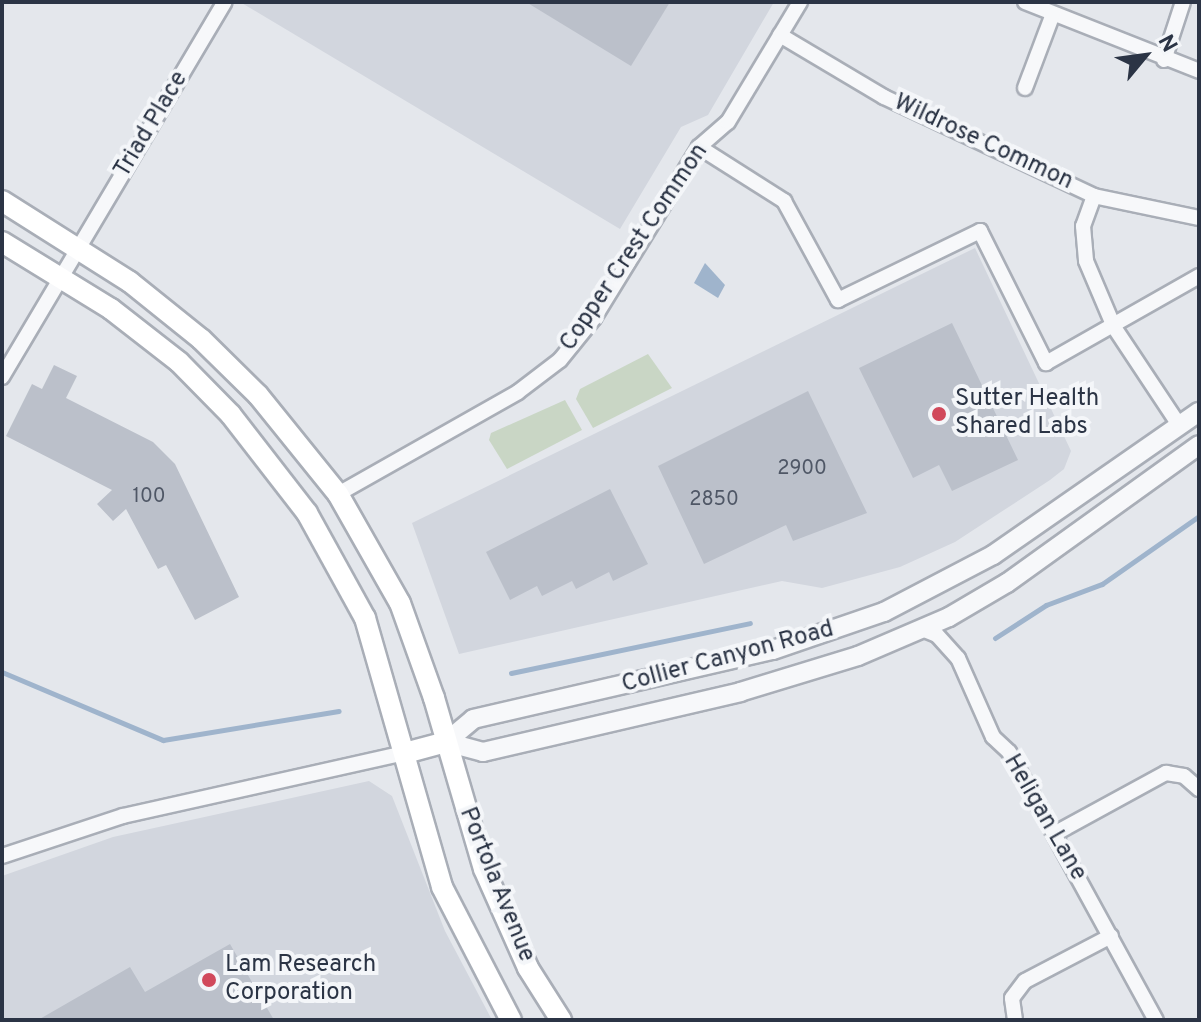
<!DOCTYPE html>
<html>
<head>
<meta charset="utf-8">
<style>
  body { margin:0 }
  #map { position:relative; width:1201px; height:1022px; overflow:hidden; background:#e4e7ec; font-family:Overpass,sans-serif }
  div>[style] { position:absolute }
  .built>* { inset:0; background:#d2d6de }
  .green>* { inset:0; background:#c9d6c5 }
  .water>* { inset:0; background:#9fb4cc }
  .stream>* { height:5px; margin:-2.5px; padding:0 2.5px; transform-origin:2.5px; border-radius:2.5px; background:#9fb4cc }
  .building>* { inset:0; background:#bbc0ca }
  .roads { filter:drop-shadow(2px 0 #a9aeb7) drop-shadow(-2px 0 #a9aeb7) drop-shadow(0 2px #a9aeb7) drop-shadow(0 -2px #a9aeb7) }
  .minor>* { height:14px; margin:-7px; padding:0 7px; transform-origin:7px; border-radius:7px; background:#f7f8fa }
  .tertiary>* { height:18px; margin:-9px; padding:0 9px; transform-origin:9px; border-radius:9px; background:#f7f8fa }
  .secondary>* { height:20px; margin:-10px; padding:0 10px; transform-origin:10px; border-radius:10px; background:#fff }
  .dots>* { width:22px; height:22px; translate:-50% -50%; box-sizing:border-box; border:4px solid #f4f6f9; border-radius:50% }
  span { translate:-50% -50%; white-space:nowrap; text-align:center; line-height:1.15; -webkit-text-stroke:8px #f4f6f9; paint-order:stroke }
  .number-label { font-size:20px; color:#4f5766 }
  .number-label span { -webkit-text-stroke-width:0 }
  .street-label { font-size:24px; color:#2b3445 }
  .poi-label { font-size:24px; color:#2b3445 }
  .left { translate:0 -50%; text-align:left }
  .frame { position:absolute; inset:0; border:4px solid #2b3445; pointer-events:none }
  .north { position:absolute; left:1105px; top:16px; width:80px; height:80px; -webkit-text-stroke:6px #f4f6f9; paint-order:stroke; rotate:61deg; font-size:22px; font-weight:700; line-height:32px; text-align:center; color:#2b3445 }
  .north::after { content:''; display:block; margin:auto; width:28px; height:36px; background:#2b3445; clip-path:polygon(50% 0,100% 100%,50% 72%,0 100%) }
</style>
</head>
<body>
<div id="map">
  <div class="built">
    <div style="clip-path:polygon(240px 2px,774px 2px,708px 115px,681px 127px,620px 229px)"></div>
    <div style="clip-path:polygon(975px 248px,1071px 451px,1064px 469px,1050px 480px,955px 542px,900px 567px,822px 588px,782px 581px,459px 654px,412px 523px)"></div>
    <div style="clip-path:polygon(369px 781px,392px 796px,445px 931px,492px 1020px,2px 1020px,2px 876px,113px 837px)"></div>
  </div>
  <div class="green">
    <div style="clip-path:polygon(648px 354px,672px 388px,593px 428px,576px 399px,580px 389px)"></div>
    <div style="clip-path:polygon(565px 400px,582px 430px,507px 469px,489px 440px,491px 433px)"></div>
  </div>
  <div class="water">
    <div style="clip-path:polygon(705px 263px,725px 285px,718px 298px,694px 283px)"></div>
  </div>
  <div class="stream">
    <div style="left:995px;top:638px;width:61px;rotate:-32.9deg"></div>
    <div style="left:1046px;top:605px;width:60px;rotate:-20.6deg"></div>
    <div style="left:1102px;top:584px;width:118px;rotate:-35deg"></div>
    <div style="left:2px;top:672px;width:175px;rotate:22.9deg"></div>
    <div style="left:163px;top:740px;width:178px;rotate:-9.4deg"></div>
    <div style="left:511px;top:673px;width:244px;rotate:-11.8deg"></div>
  </div>
  <div class="building">
    <div style="clip-path:polygon(526px 2px,670px 2px,631px 66px)"></div>
    <div style="clip-path:polygon(952px 323px,1018px 460px,952px 491px,939px 465px,913px 478px,859px 368px)"></div>
    <div style="clip-path:polygon(54px 365px,77px 376px,66px 398px,153px 442px,175px 464px,239px 597px,195px 620px,166px 565px,158px 569px,126px 509px,113px 521px,97px 504px,112px 490px,6px 436px,32px 384px,42px 389px)"></div>
    <div style="clip-path:polygon(808px 391px,867px 513px,793px 541px,786px 525px,704px 564px,658px 466px)"></div>
    <div style="clip-path:polygon(610px 489px,648px 564px,613px 581px,609px 572px,576px 589px,572px 581px,542px 596px,537px 586px,510px 600px,486px 552px)"></div>
    <div style="clip-path:polygon(230px 944px,274px 1020px,38px 1020px,130px 967px,145px 992px)"></div>
  </div>
  <div class="roads">
    <div class="minor">
      <div style="left:1025px;top:2px;width:187px;rotate:21.6deg"></div>
      <div style="left:780px;top:35px;width:121px;rotate:30.8deg"></div>
      <div style="left:884px;top:97px;width:232px;rotate:25.2deg"></div>
      <div style="left:1094px;top:196px;width:107px;rotate:11.8deg"></div>
      <div style="left:1164px;top:60px;width:61px;rotate:-71.9deg"></div>
      <div style="left:1025px;top:88px;width:79px;rotate:-69.3deg"></div>
      <div style="left:699px;top:147px;width:101px;rotate:32.4deg"></div>
      <div style="left:784px;top:201px;width:113px;rotate:61.4deg"></div>
      <div style="left:838px;top:300px;width:158px;rotate:-25.9deg"></div>
      <div style="left:980px;top:231px;width:148px;rotate:63.4deg"></div>
      <div style="left:1046px;top:363px;width:176px;rotate:-29.6deg"></div>
      <div style="left:1094px;top:196px;width:32px;rotate:110deg"></div>
      <div style="left:1083px;top:226px;width:35px;rotate:85deg"></div>
      <div style="left:1086px;top:261px;width:72px;rotate:67deg"></div>
      <div style="left:1114px;top:327px;width:118px;rotate:56.4deg"></div>
      <div style="left:2px;top:377px;width:436px;rotate:-59.3deg"></div>
      <div style="left:338px;top:494px;width:207px;rotate:-29.5deg"></div>
      <div style="left:518px;top:392px;width:53px;rotate:-37.3deg"></div>
      <div style="left:560px;top:360px;width:54px;rotate:-51deg"></div>
      <div style="left:594px;top:318px;width:201px;rotate:-58.4deg"></div>
      <div style="left:699px;top:147px;width:38px;rotate:-41deg"></div>
      <div style="left:728px;top:122px;width:140px;rotate:-59deg"></div>
      <div style="left:922px;top:629px;width:16px;rotate:22deg"></div>
      <div style="left:937px;top:635px;width:31px;rotate:48deg"></div>
      <div style="left:958px;top:658px;width:86px;rotate:66.1deg"></div>
      <div style="left:993px;top:737px;width:22px;rotate:43deg"></div>
      <div style="left:1009px;top:752px;width:306px;rotate:61.3deg"></div>
      <div style="left:1054px;top:834px;width:128px;rotate:-28.6deg"></div>
      <div style="left:1166px;top:773px;width:18px;rotate:9deg"></div>
      <div style="left:1184px;top:776px;width:20px;rotate:41deg"></div>
      <div style="left:2px;top:856px;width:127px;rotate:-18.3deg"></div>
      <div style="left:123px;top:816px;width:289px;rotate:-12.6deg"></div>
      <div style="left:1015px;top:1020px;width:22px;rotate:-98deg"></div>
      <div style="left:1012px;top:998px;width:21px;rotate:-53deg"></div>
      <div style="left:1025px;top:981px;width:97px;rotate:-27.6deg"></div>
    </div>
    <div class="tertiary">
      <div style="left:446px;top:742px;width:35px;rotate:-40deg"></div>
      <div style="left:473px;top:719px;width:308px;rotate:-13deg"></div>
      <div style="left:773px;top:650px;width:117px;rotate:-18.9deg"></div>
      <div style="left:884px;top:612px;width:123px;rotate:-27.6deg"></div>
      <div style="left:993px;top:555px;width:251px;rotate:-34.8deg"></div>
      <div style="left:446px;top:742px;width:38px;rotate:15deg"></div>
      <div style="left:483px;top:752px;width:264px;rotate:-13.1deg"></div>
      <div style="left:740px;top:692px;width:123px;rotate:-17deg"></div>
      <div style="left:858px;top:656px;width:99px;rotate:-23.2deg"></div>
      <div style="left:949px;top:617px;width:67px;rotate:-30.4deg"></div>
      <div style="left:1007px;top:583px;width:236px;rotate:-35.7deg"></div>
    </div>
    <div class="secondary">
      <div style="left:2px;top:201px;width:151px;rotate:32.3deg"></div>
      <div style="left:130px;top:282px;width:91px;rotate:38.8deg"></div>
      <div style="left:201px;top:339px;width:80px;rotate:44.5deg"></div>
      <div style="left:258px;top:395px;width:127px;rotate:51.1deg"></div>
      <div style="left:338px;top:494px;width:125px;rotate:60.4deg"></div>
      <div style="left:400px;top:603px;width:101px;rotate:70.3deg"></div>
      <div style="left:434px;top:698px;width:178px;rotate:73.7deg"></div>
      <div style="left:484px;top:869px;width:108px;rotate:66deg"></div>
      <div style="left:528px;top:968px;width:62px;rotate:57.6deg"></div>
      <div style="left:2px;top:242px;width:128px;rotate:31.6deg"></div>
      <div style="left:111px;top:309px;width:86px;rotate:37.9deg"></div>
      <div style="left:179px;top:362px;width:74px;rotate:45.5deg"></div>
      <div style="left:231px;top:415px;width:124px;rotate:52.2deg"></div>
      <div style="left:307px;top:513px;width:120px;rotate:61.1deg"></div>
      <div style="left:365px;top:618px;width:280px;rotate:74deg"></div>
      <div style="left:442px;top:887px;width:150px;rotate:62.6deg"></div>
      <div style="left:405px;top:753px;width:42px;rotate:-15deg"></div>
    </div>
  </div>
  <div class="dots">
    <div style="left:939px;top:414px;background:#d1495b"></div>
    <div style="left:209px;top:980px;background:#d1495b"></div>
  </div>
  <div class="number-label">
    <span style="left:802px;top:469px">2900</span>
    <span style="left:149px;top:497px">100</span>
    <span style="left:714px;top:500px">2850</span>
  </div>
  <div class="street-label">
    <span style="left:152px;top:125px;rotate:-59deg">Triad Place</span>
    <span style="left:983px;top:143px;rotate:25deg">Wildrose Common</span>
    <span style="left:635px;top:248px;rotate:-56deg">Copper Crest Common</span>
    <span style="left:728px;top:658px;rotate:-15deg">Collier Canyon Road</span>
    <span style="left:1044px;top:818px;rotate:60deg">Heligan Lane</span>
    <span style="left:496px;top:885px;rotate:68deg">Portola Avenue</span>
  </div>
  <div class="poi-label">
    <span class="left" style="left:955px;top:414px">Sutter Health<br>Shared Labs</span>
    <span class="left" style="left:225px;top:980px">Lam Research<br>Corporation</span>
  </div>
  <div class="frame"></div>
  <div class="north">N</div>
</div>
</body>
</html>
